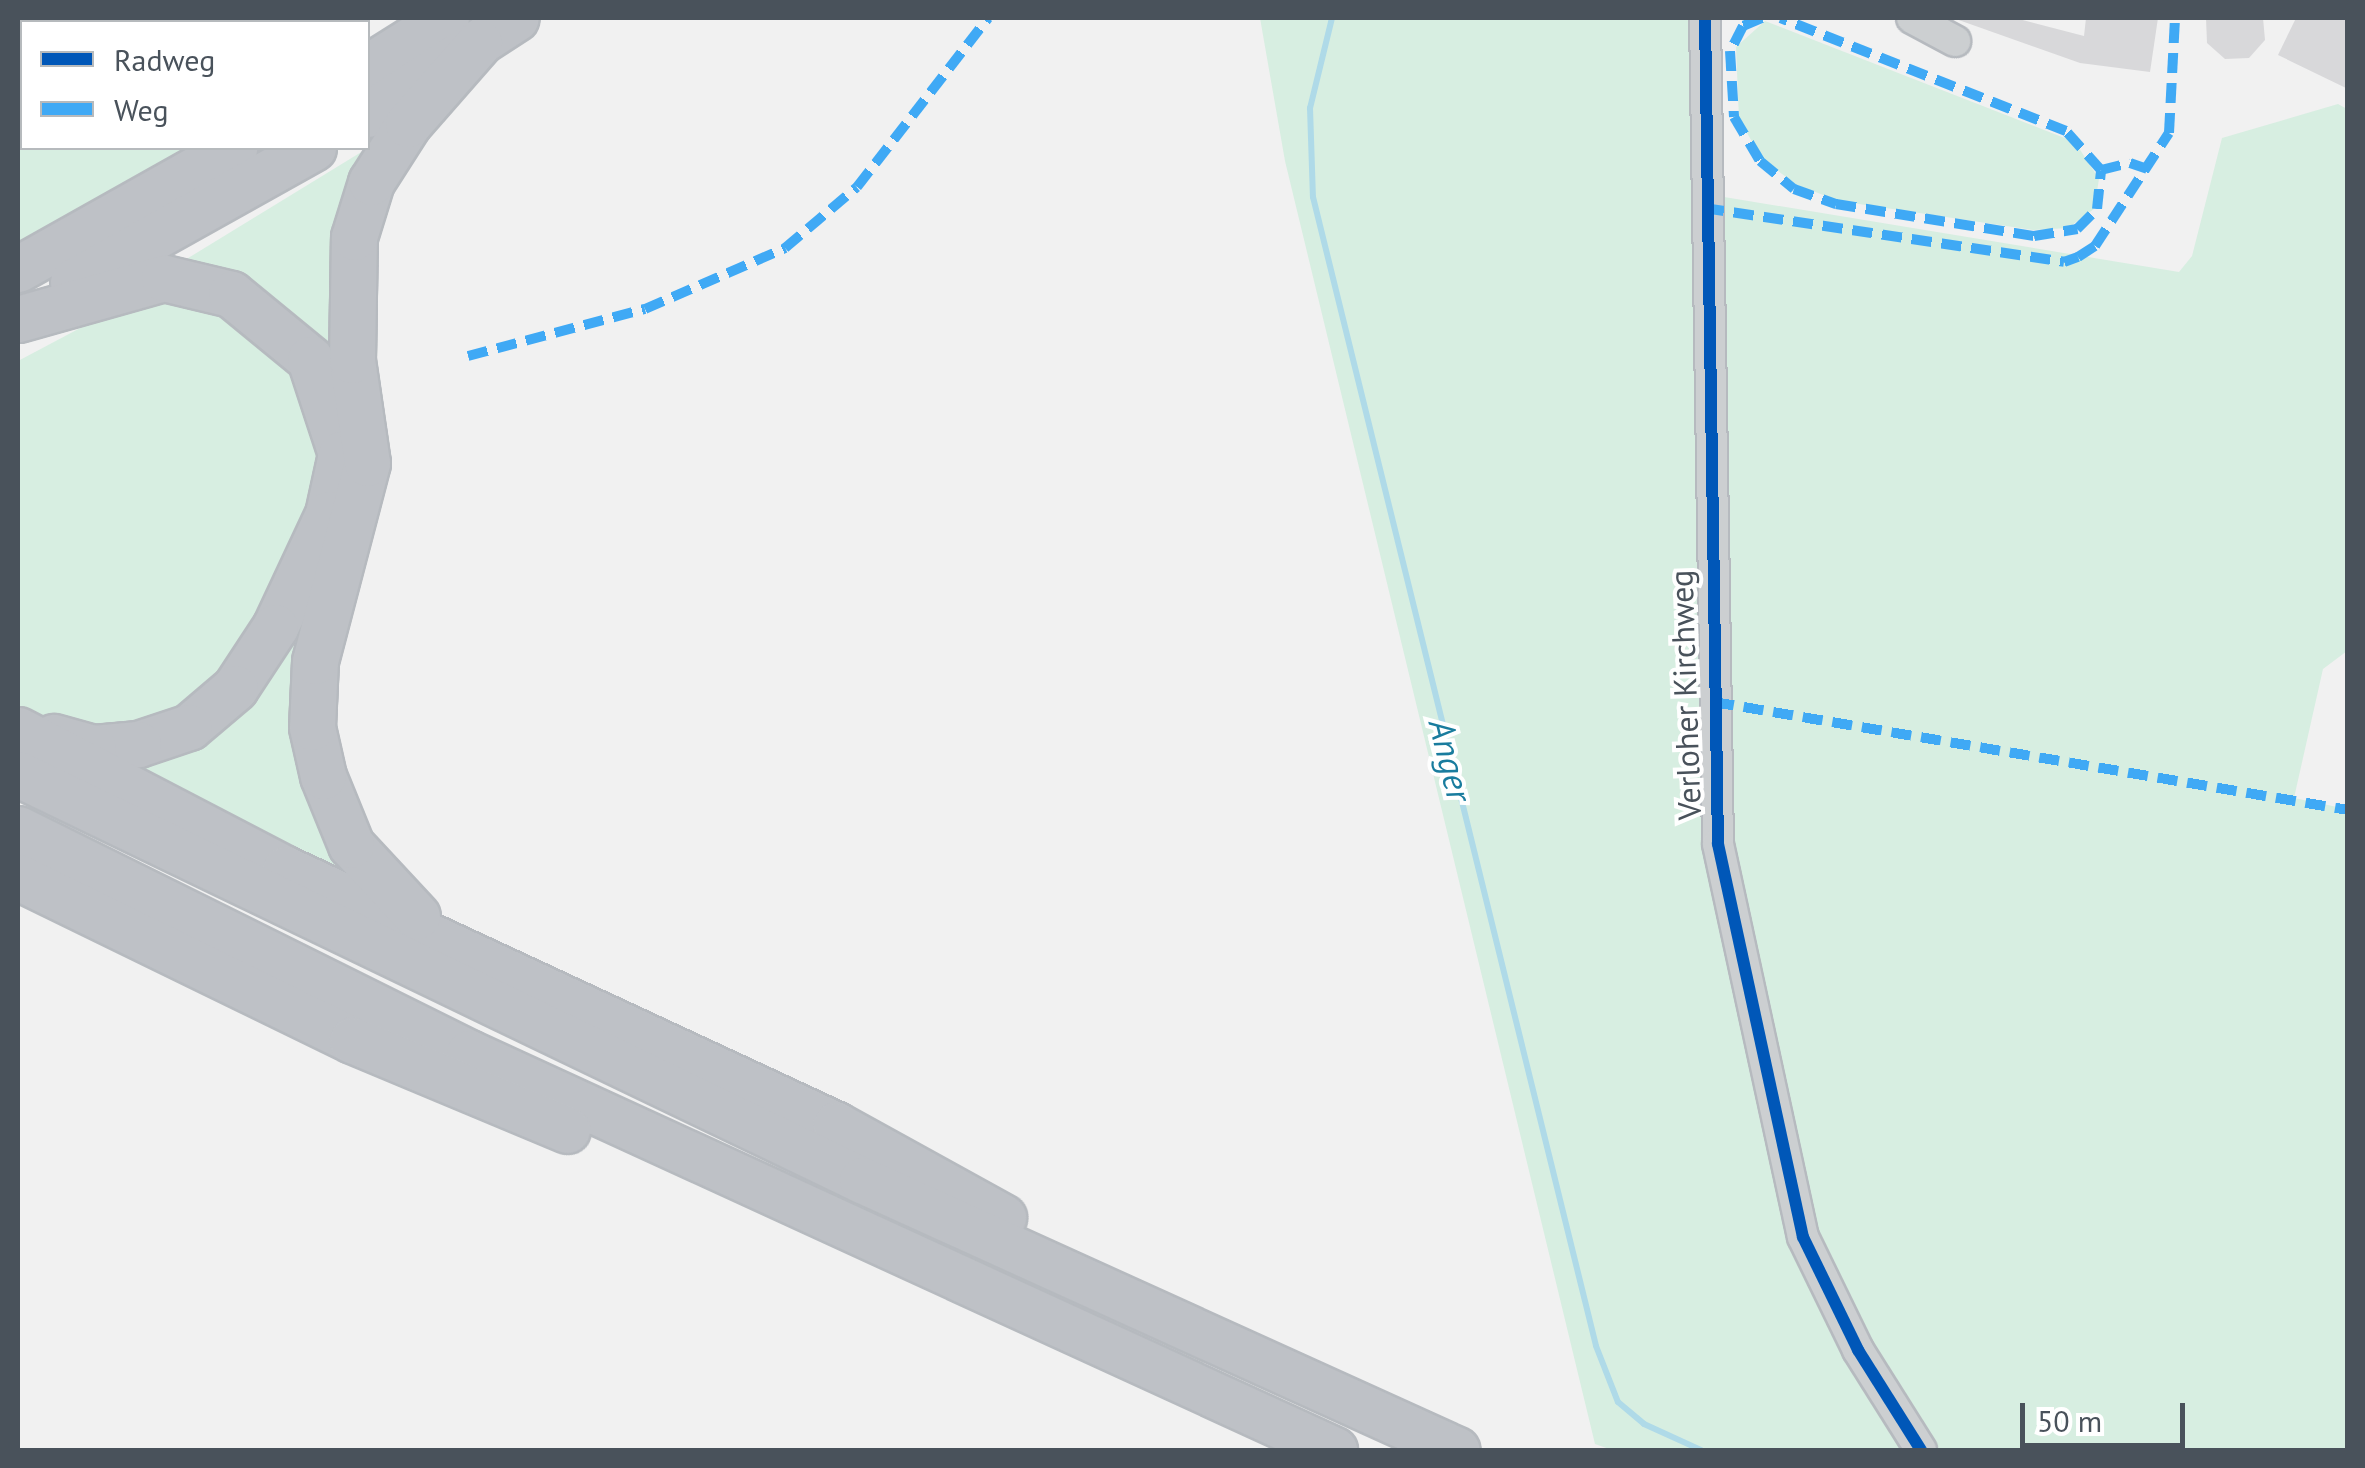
<!DOCTYPE html>
<html>
<head>
<meta charset="utf-8">
<style>
  body { margin:0 }
  #map { position:relative; width:2365px; height:1468px; overflow:hidden; background:#f1f1f1; font-family:"PT Sans",sans-serif }
  div>[style] { position:absolute }
  .green>* { inset:0; background:#d7eee1 }
  .stream>* { height:6px; margin:-3px; padding:0 3px; transform-origin:3px; border-radius:3px; background:#afdae8 }
  .building>* { inset:0; background:#d8d8da }
  .roads { filter:drop-shadow(2px 0 #b6babf) drop-shadow(-2px 0 #b6babf) drop-shadow(0 2px #b6babf) drop-shadow(0 -2px #b6babf) }
  .minor>* { height:30px; margin:-15px; padding:0 15px; transform-origin:15px; border-radius:15px; background:#cccfd1 }
  .highway>* { height:45px; margin:-22.5px; padding:0 22.5px; transform-origin:22.5px; border-radius:22.5px; background:#bec1c6 }
  .quiet>* { height:10px; margin-top:-5px; transform-origin:0; background:repeating-linear-gradient(90deg,#3fa9f5 0 20px,transparent 0 30px) }
  .cycleway>* { height:12px; margin:-6px; padding:0 6px; transform-origin:6px; border-radius:6px; background:#0057b8 }
  span { translate:-50% -50%; white-space:nowrap; text-align:center; line-height:1.15; -webkit-text-stroke:8px #fff; paint-order:stroke }
  .street-label { font-size:32px; color:#49525b }
  .water-label { font-size:35px; color:#197c9e; font-style:italic }
  .frame { position:absolute; inset:0; border:20px solid #49525b; pointer-events:none }
  .legend { position:absolute; left:20px; top:20px; width:350px; height:130px; box-sizing:border-box; background:#fff; border:2px solid #b6babd; margin:0; padding:12px 18px; list-style:none; font-size:30px; color:#49525b }
  .legend li { display:flex; align-items:center; gap:20px; height:50px }
  .legend b { width:50px; border:2px solid #b6babd }
  .scale { position:absolute; left:2020px; top:1403px; width:165px; height:45px; box-sizing:border-box; border:5px solid #49525b; border-top:0; padding-left:12px; font-size:30px; line-height:35px; white-space:nowrap; color:#49525b; -webkit-text-stroke:8px #fff; paint-order:stroke }
</style>
</head>
<body>
<div id="map">
  <div class="green">
    <div style="clip-path:polygon(1260px 18px,1701px 18px,1709px 800px,1784px 1191px,1914px 1450px,1612px 1450px,1595px 1444px,1285px 161px)"></div>
    <div style="clip-path:polygon(1765px 21px,2075px 142px,2099px 179px,2094px 209px,2068px 228px,2033px 230px,1839px 201px,1797px 185px,1762px 159px,1739px 119px,1736px 47px)"></div>
    <div style="clip-path:polygon(18px 75px,22px 148px,194px 148px,18px 243px)"></div>
    <div style="clip-path:polygon(2338px 104px,2347px 109px,2347px 651px,2323px 669px,2294px 798px,2347px 809px,2347px 1450px,1925px 1450px,1805px 1233px,1735px 904px,1706px 194px,2179px 272px,2192px 256px,2222px 138px)"></div>
    <div style="clip-path:polygon(394px 132px,364px 177px,353px 398px,167px 271px)"></div>
    <div style="clip-path:polygon(179px 299px,237px 313px,274px 335px,329px 456px,267px 625px,182px 719px,94px 735px,18px 710px,18px 361px,116px 309px)"></div>
    <div style="clip-path:polygon(326px 562px,301px 661px,368px 896px,108px 769px,148px 761px)"></div>
  </div>
  <div class="stream">
    <div style="left:1332px;top:18px;width:93px;rotate:103.7deg"></div>
    <div style="left:1310px;top:108px;width:89px;rotate:88.1deg"></div>
    <div style="left:1313px;top:197px;width:1183px;rotate:76.16deg"></div>
    <div style="left:1596px;top:1346px;width:60px;rotate:68.6deg"></div>
    <div style="left:1618px;top:1402px;width:34px;rotate:40deg"></div>
    <div style="left:1644px;top:1424px;width:63px;rotate:24.5deg"></div>
  </div>
  <div class="building">
    <div style="clip-path:polygon(1953px 18px,2015px 18px,2084px 36px,2086px 18px,2158px 18px,2150px 72px,2080px 63px)"></div>
    <div style="clip-path:polygon(2206px 18px,2263px 18px,2265px 40px,2249px 58px,2225px 59px,2207px 43px)"></div>
    <div style="clip-path:polygon(2296px 18px,2348px 18px,2348px 89px,2278px 55px)"></div>
  </div>
  <div class="roads">
    <div class="minor">
      <div style="left:1705px;top:18px;width:826px;rotate:89.1deg"></div>
      <div style="left:1718px;top:844px;width:402px;rotate:77.8deg"></div>
      <div style="left:1803px;top:1237px;width:126px;rotate:64deg"></div>
      <div style="left:1858px;top:1350px;width:118px;rotate:57.8deg"></div>
      <div style="left:1912px;top:18px;width:49px;rotate:28.1deg"></div>
    </div>
    <div class="highway">
      <div style="left:18px;top:61px;width:6px;rotate:45deg"></div>
      <div style="left:368px;top:67px;width:92px;rotate:-32.1deg"></div>
      <div style="left:368px;top:114px;width:176px;rotate:-33deg"></div>
      <div style="left:18px;top:269px;width:248px;rotate:-29.3deg"></div>
      <div style="left:73px;top:282px;width:275px;rotate:-29.2deg"></div>
      <div style="left:18px;top:319px;width:152px;rotate:-15.7deg"></div>
      <div style="left:164px;top:278px;width:69px;rotate:13.4deg"></div>
      <div style="left:231px;top:294px;width:102px;rotate:39.4deg"></div>
      <div style="left:310px;top:359px;width:100px;rotate:71.9deg"></div>
      <div style="left:341px;top:454px;width:61px;rotate:102.2deg"></div>
      <div style="left:328px;top:514px;width:125px;rotate:115.1deg"></div>
      <div style="left:275px;top:627px;width:73px;rotate:123.3deg"></div>
      <div style="left:235px;top:688px;width:60px;rotate:139.7deg"></div>
      <div style="left:189px;top:727px;width:54px;rotate:161.6deg"></div>
      <div style="left:138px;top:744px;width:45px;rotate:174.9deg"></div>
      <div style="left:93px;top:748px;width:41px;rotate:-164.2deg"></div>
      <div style="left:18px;top:730px;width:301px;rotate:27.5deg"></div>
      <div style="left:285px;top:869px;width:608px;rotate:24.92deg"></div>
      <div style="left:836px;top:1125px;width:191px;rotate:28.9deg"></div>
      <div style="left:18px;top:774px;width:937px;rotate:25.69deg"></div>
      <div style="left:862px;top:1180px;width:653px;rotate:24.41deg"></div>
      <div style="left:18px;top:829px;width:504px;rotate:26.41deg"></div>
      <div style="left:469px;top:1053px;width:952px;rotate:24.65deg"></div>
      <div style="left:18px;top:877px;width:372px;rotate:26deg"></div>
      <div style="left:352px;top:1040px;width:233px;rotate:22.7deg"></div>
      <div style="left:417px;top:916px;width:97px;rotate:-132.9deg"></div>
      <div style="left:351px;top:845px;width:74px;rotate:-112.1deg"></div>
      <div style="left:323px;top:776px;width:50px;rotate:-102.7deg"></div>
      <div style="left:312px;top:727px;width:66px;rotate:-87.4deg"></div>
      <div style="left:315px;top:661px;width:205px;rotate:-75.3deg"></div>
      <div style="left:367px;top:463px;width:104px;rotate:-98.3deg"></div>
      <div style="left:352px;top:360px;width:123px;rotate:-89.1deg"></div>
      <div style="left:354px;top:237px;width:58px;rotate:-72.8deg"></div>
      <div style="left:371px;top:182px;width:69px;rotate:-57.5deg"></div>
      <div style="left:408px;top:124px;width:108px;rotate:-48.8deg"></div>
    </div>
  </div>
  <div class="quiet">
    <div style="left:1762px;top:18px;width:21px;rotate:157deg"></div>
    <div style="left:1743px;top:26px;width:28px;rotate:117deg"></div>
    <div style="left:1730px;top:51px;width:66px;rotate:86.5deg"></div>
    <div style="left:1734px;top:117px;width:51px;rotate:59.4deg"></div>
    <div style="left:1760px;top:161px;width:44px;rotate:39.5deg"></div>
    <div style="left:1794px;top:189px;width:45px;rotate:19.7deg"></div>
    <div style="left:1836px;top:204px;width:201px;rotate:9.2deg"></div>
    <div style="left:2034px;top:236px;width:44px;rotate:-9.2deg"></div>
    <div style="left:2077px;top:229px;width:28px;rotate:-45deg"></div>
    <div style="left:2097px;top:209px;width:39px;rotate:-84deg"></div>
    <div style="left:2101px;top:170px;width:52px;rotate:-131.9deg"></div>
    <div style="left:2066px;top:131px;width:307px;rotate:-158.4deg"></div>
    <div style="left:2101px;top:170px;width:30px;rotate:-14deg"></div>
    <div style="left:2130px;top:163px;width:18px;rotate:19deg"></div>
    <div style="left:1704px;top:208px;width:364px;rotate:8.5deg"></div>
    <div style="left:2064px;top:262px;width:15px;rotate:-20deg"></div>
    <div style="left:2078px;top:257px;width:20px;rotate:-33deg"></div>
    <div style="left:2095px;top:246px;width:135px;rotate:-56.8deg"></div>
    <div style="left:2169px;top:133px;width:115px;rotate:-87deg"></div>
    <div style="left:468px;top:356px;width:183px;rotate:-14.9deg"></div>
    <div style="left:645px;top:309px;width:153px;rotate:-23.5deg"></div>
    <div style="left:785px;top:248px;width:94px;rotate:-40.3deg"></div>
    <div style="left:857px;top:187px;width:214px;rotate:-52.2deg"></div>
    <div style="left:1714px;top:702px;width:643px;rotate:9.67deg"></div>
  </div>
  <div class="cycleway">
    <div style="left:1705px;top:18px;width:826px;rotate:89.1deg"></div>
    <div style="left:1718px;top:844px;width:402px;rotate:77.8deg"></div>
    <div style="left:1803px;top:1237px;width:126px;rotate:64deg"></div>
    <div style="left:1858px;top:1350px;width:118px;rotate:57.8deg"></div>
  </div>
  <div class="street-label">
    <span style="left:1685px;top:695px;rotate:-92deg">Verloher Kirchweg</span>
  </div>
  <div class="water-label">
    <span style="left:1451px;top:760px;rotate:76deg">Anger</span>
  </div>
  <div class="frame"></div>
  <ul class="legend">
  <li><b style="height:12px;background:#0057b8"></b>Radweg</li>
  <li><b style="height:12px;background:#3fa9f5"></b>Weg</li>
  </ul>
  <div class="scale">50 m</div>
</div>
</body>
</html>
